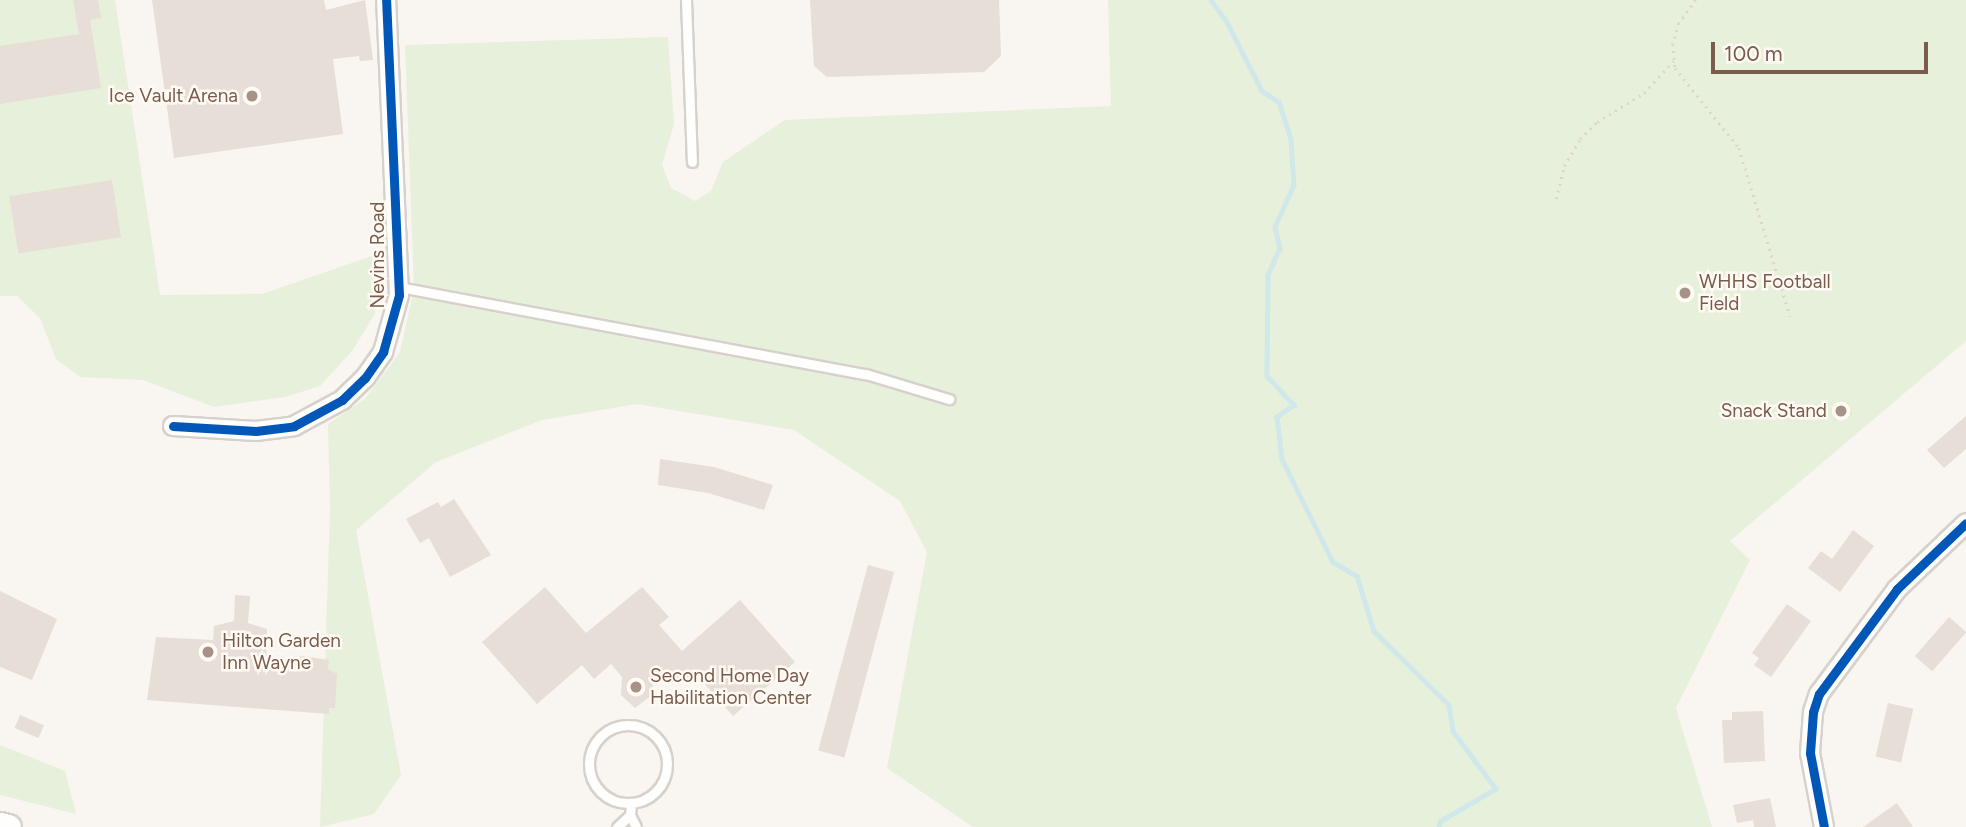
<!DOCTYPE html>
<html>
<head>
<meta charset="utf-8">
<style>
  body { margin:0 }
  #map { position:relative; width:1966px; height:827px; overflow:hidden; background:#f9f5f0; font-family:Figtree,sans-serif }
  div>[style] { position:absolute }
  .green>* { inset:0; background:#e7f0db }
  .stream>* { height:4.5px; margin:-2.25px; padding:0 2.25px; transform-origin:2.25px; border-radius:2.25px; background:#d0e8ea }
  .building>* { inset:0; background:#e6ded7; transform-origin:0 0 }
  .path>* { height:2.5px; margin-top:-1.25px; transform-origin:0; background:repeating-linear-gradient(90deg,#dcd5d0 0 2px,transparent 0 7px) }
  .roads { filter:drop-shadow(2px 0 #d7d1cb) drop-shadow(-2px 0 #d7d1cb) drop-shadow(0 2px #d7d1cb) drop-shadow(0 -2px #d7d1cb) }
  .lane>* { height:9px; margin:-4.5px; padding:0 4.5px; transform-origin:4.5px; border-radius:4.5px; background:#fefefd }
  .lane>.ring { margin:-4.5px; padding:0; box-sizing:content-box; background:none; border:9px solid #fefefd; border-radius:50% }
  .street>* { height:18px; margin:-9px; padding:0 9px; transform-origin:9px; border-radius:9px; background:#fefefd }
  .secondary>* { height:24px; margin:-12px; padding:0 12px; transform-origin:12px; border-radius:12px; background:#fefefd }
  .cycleway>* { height:9px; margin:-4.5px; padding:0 4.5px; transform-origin:4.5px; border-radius:4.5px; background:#0057b8 }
  .dots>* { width:19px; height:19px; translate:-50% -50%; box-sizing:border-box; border:4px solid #fffaf3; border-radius:50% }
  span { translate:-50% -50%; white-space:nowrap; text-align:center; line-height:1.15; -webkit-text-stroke:5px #fffaf3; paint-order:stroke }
  .poi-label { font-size:19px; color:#7a5c4d }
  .right { translate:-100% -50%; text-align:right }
  .left { translate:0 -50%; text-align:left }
  .street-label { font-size:19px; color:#7a5c4d }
  .scale { position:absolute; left:1711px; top:42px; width:217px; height:32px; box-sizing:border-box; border:4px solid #7a5c4d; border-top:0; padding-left:9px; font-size:21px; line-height:24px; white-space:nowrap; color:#7a5c4d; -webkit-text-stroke:5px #fffaf3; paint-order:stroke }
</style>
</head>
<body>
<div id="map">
  <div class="green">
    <div style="clip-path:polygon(0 0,115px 0,160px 295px,262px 294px,372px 256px,378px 277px,375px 314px,352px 351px,320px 386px,285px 397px,214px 407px,143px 380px,80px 377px,56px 359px,40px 318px,17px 296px,0 296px)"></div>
    <div style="clip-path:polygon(1108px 0,1966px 0,1966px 341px,1730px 541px,1750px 560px,1676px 708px,1712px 827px,973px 827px,887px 768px,927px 552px,900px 501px,794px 430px,637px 404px,542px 420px,436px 462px,356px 530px,401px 775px,374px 814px,320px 827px,330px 509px,328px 424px,365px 399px,400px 352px,414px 289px,405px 45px,668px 37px,674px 124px,662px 165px,671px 188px,695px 201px,711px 191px,723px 162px,785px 120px,1111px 106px)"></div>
    <div style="clip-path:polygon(0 745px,65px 771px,76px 814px,0 795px)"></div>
  </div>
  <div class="stream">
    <div style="left:1211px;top:0;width:27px;rotate:54deg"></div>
    <div style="left:1227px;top:22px;width:77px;rotate:63.1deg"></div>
    <div style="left:1262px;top:91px;width:20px;rotate:33deg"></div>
    <div style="left:1279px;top:102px;width:40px;rotate:72deg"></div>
    <div style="left:1291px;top:140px;width:45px;rotate:86.2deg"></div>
    <div style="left:1294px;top:185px;width:46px;rotate:114.3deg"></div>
    <div style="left:1275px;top:227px;width:22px;rotate:77deg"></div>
    <div style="left:1280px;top:248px;width:30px;rotate:114deg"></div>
    <div style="left:1268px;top:275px;width:101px;rotate:90.6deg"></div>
    <div style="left:1267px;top:376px;width:40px;rotate:47deg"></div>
    <div style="left:1294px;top:405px;width:21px;rotate:145deg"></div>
    <div style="left:1277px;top:417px;width:42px;rotate:83.2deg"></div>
    <div style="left:1282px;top:459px;width:115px;rotate:63.7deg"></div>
    <div style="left:1333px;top:562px;width:28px;rotate:30deg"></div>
    <div style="left:1357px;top:576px;width:58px;rotate:72.8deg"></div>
    <div style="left:1374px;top:631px;width:105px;rotate:44.6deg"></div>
    <div style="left:1449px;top:705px;width:26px;rotate:81deg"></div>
    <div style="left:1453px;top:731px;width:72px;rotate:53.4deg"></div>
    <div style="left:1496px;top:789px;width:64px;rotate:149.8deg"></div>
    <div style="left:1441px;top:821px;width:6px;rotate:108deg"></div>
  </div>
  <div class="building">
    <div style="clip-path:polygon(73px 0,98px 0,101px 18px,90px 20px,101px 88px,0 104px,0 46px,79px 34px)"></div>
    <div style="clip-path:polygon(152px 0,324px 0,326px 10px,365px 0,373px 60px,360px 61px,359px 56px,333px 59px,343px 134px,174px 158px)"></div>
    <div style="clip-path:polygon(810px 0,999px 0,1001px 56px,984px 72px,827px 77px,814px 66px)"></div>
    <div style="left:112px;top:180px;width:58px;height:104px;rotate:81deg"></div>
    <div style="left:1848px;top:403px;width:12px;height:19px;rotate:70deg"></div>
    <div style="clip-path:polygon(1966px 416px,1966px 449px,1944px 468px,1927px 450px)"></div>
    <div style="clip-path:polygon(660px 459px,714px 467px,773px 485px,764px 510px,708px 493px,658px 485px)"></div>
    <div style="clip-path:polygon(454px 499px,491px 555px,450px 577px,429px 538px,420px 543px,406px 519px,438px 502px,441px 507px)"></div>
    <div style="clip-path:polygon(1853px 530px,1874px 546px,1840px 592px,1808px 568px,1821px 551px,1832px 559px)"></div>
    <div style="left:868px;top:565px;width:27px;height:192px;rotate:15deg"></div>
    <div style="clip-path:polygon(545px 587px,586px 633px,642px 587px,669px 617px,659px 625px,682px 651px,740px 600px,795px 662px,733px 716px,694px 672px,679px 685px,666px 669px,653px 680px,652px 695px,635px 708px,621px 695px,622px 677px,611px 664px,594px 679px,582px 665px,537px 704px,482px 642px)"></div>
    <div style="clip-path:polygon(0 591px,57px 619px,32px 680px,0 667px)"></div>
    <div style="clip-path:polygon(235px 595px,250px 596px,248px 623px,267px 629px,266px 664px,294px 665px,294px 658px,303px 656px,329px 660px,328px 669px,337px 674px,335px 708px,329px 708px,329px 714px,147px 700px,156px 637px,213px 640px,214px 626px,234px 621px)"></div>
    <div style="clip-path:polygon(1787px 604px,1811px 621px,1771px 677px,1754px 665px,1759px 658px,1752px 653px)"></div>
    <div style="left:1949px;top:617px;width:23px;height:52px;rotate:41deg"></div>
    <div style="left:1888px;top:703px;width:26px;height:55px;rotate:13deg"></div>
    <div style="clip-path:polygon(1763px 711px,1765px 761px,1724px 763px,1722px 720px,1732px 720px,1732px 712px)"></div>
    <div style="left:20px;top:715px;width:26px;height:14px;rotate:23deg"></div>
    <div style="clip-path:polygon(1770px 798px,1776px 827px,1754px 827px,1753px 820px,1737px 823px,1733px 805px)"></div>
    <div style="clip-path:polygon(1897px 803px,1913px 827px,1863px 827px)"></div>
  </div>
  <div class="path">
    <div style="left:1696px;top:0;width:29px;rotate:126deg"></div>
    <div style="left:1679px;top:23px;width:22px;rotate:106deg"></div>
    <div style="left:1673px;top:44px;width:24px;rotate:85deg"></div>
    <div style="left:1675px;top:68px;width:102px;rotate:51.3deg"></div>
    <div style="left:1739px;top:148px;width:176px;rotate:73.1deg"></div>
    <div style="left:1556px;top:199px;width:34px;rotate:-76deg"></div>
    <div style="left:1564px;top:166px;width:31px;rotate:-59deg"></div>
    <div style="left:1580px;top:139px;width:24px;rotate:-45deg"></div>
    <div style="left:1597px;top:122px;width:55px;rotate:-31.7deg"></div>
    <div style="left:1644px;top:93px;width:46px;rotate:-47.6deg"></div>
  </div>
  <div class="roads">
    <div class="lane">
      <div style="left:686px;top:0;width:162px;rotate:87.9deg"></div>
      <div style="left:399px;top:287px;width:475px;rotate:10.6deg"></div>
      <div style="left:866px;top:374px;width:87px;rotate:16.8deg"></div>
      <div class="ring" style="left:589px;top:725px;width:69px;height:69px"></div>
      <div style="left:630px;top:815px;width:13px;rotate:63deg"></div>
      <div style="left:617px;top:827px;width:18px;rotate:-43deg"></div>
      <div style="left:630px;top:815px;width:11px;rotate:-85deg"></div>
    </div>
    <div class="street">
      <div style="left:173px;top:426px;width:83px;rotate:3.4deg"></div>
      <div style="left:256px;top:431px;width:38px;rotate:-7deg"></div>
      <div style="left:294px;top:426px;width:55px;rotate:-28.4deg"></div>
      <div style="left:342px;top:400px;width:32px;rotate:-44deg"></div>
      <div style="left:365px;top:378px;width:32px;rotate:-55deg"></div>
      <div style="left:383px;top:352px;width:59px;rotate:-74.3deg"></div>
      <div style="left:399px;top:295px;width:295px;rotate:-92.5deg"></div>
      <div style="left:1824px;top:827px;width:75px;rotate:-100.7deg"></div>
      <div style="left:1810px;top:753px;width:41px;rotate:-85.8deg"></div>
      <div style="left:1813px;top:712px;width:19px;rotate:-72deg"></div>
      <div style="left:1819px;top:694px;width:131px;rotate:-53.4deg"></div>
      <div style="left:1897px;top:589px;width:95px;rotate:-43.7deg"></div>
    </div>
    <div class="secondary">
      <div style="left:0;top:825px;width:9px;rotate:13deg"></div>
    </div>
  </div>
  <div class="cycleway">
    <div style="left:173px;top:426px;width:83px;rotate:3.4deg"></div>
    <div style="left:256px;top:431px;width:38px;rotate:-7deg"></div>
    <div style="left:294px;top:426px;width:55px;rotate:-28.4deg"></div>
    <div style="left:342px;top:400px;width:32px;rotate:-44deg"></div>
    <div style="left:365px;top:378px;width:32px;rotate:-55deg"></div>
    <div style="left:383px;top:352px;width:59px;rotate:-74.3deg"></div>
    <div style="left:399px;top:295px;width:295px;rotate:-92.5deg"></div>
    <div style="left:1824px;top:827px;width:75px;rotate:-100.7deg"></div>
    <div style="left:1810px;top:753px;width:41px;rotate:-85.8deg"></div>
    <div style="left:1813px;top:712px;width:19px;rotate:-72deg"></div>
    <div style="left:1819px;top:694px;width:131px;rotate:-53.4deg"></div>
    <div style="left:1897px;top:589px;width:95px;rotate:-43.7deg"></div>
  </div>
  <div class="dots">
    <div style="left:252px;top:96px;background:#a69286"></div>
    <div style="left:1685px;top:293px;background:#a69286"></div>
    <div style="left:1841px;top:411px;background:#a69286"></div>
    <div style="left:208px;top:652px;background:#a69286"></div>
    <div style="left:636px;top:687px;background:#a69286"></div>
  </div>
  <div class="poi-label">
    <span class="right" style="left:238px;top:96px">Ice Vault Arena</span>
    <span class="left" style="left:1699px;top:293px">WHHS Football<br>Field</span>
    <span class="right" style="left:1827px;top:411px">Snack Stand</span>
    <span class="left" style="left:222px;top:652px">Hilton Garden<br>Inn Wayne</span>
    <span class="left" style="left:650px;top:687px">Second Home Day<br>Habilitation Center</span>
  </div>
  <div class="street-label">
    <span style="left:378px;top:255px;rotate:-90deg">Nevins Road</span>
  </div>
  <div class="scale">100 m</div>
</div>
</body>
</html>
